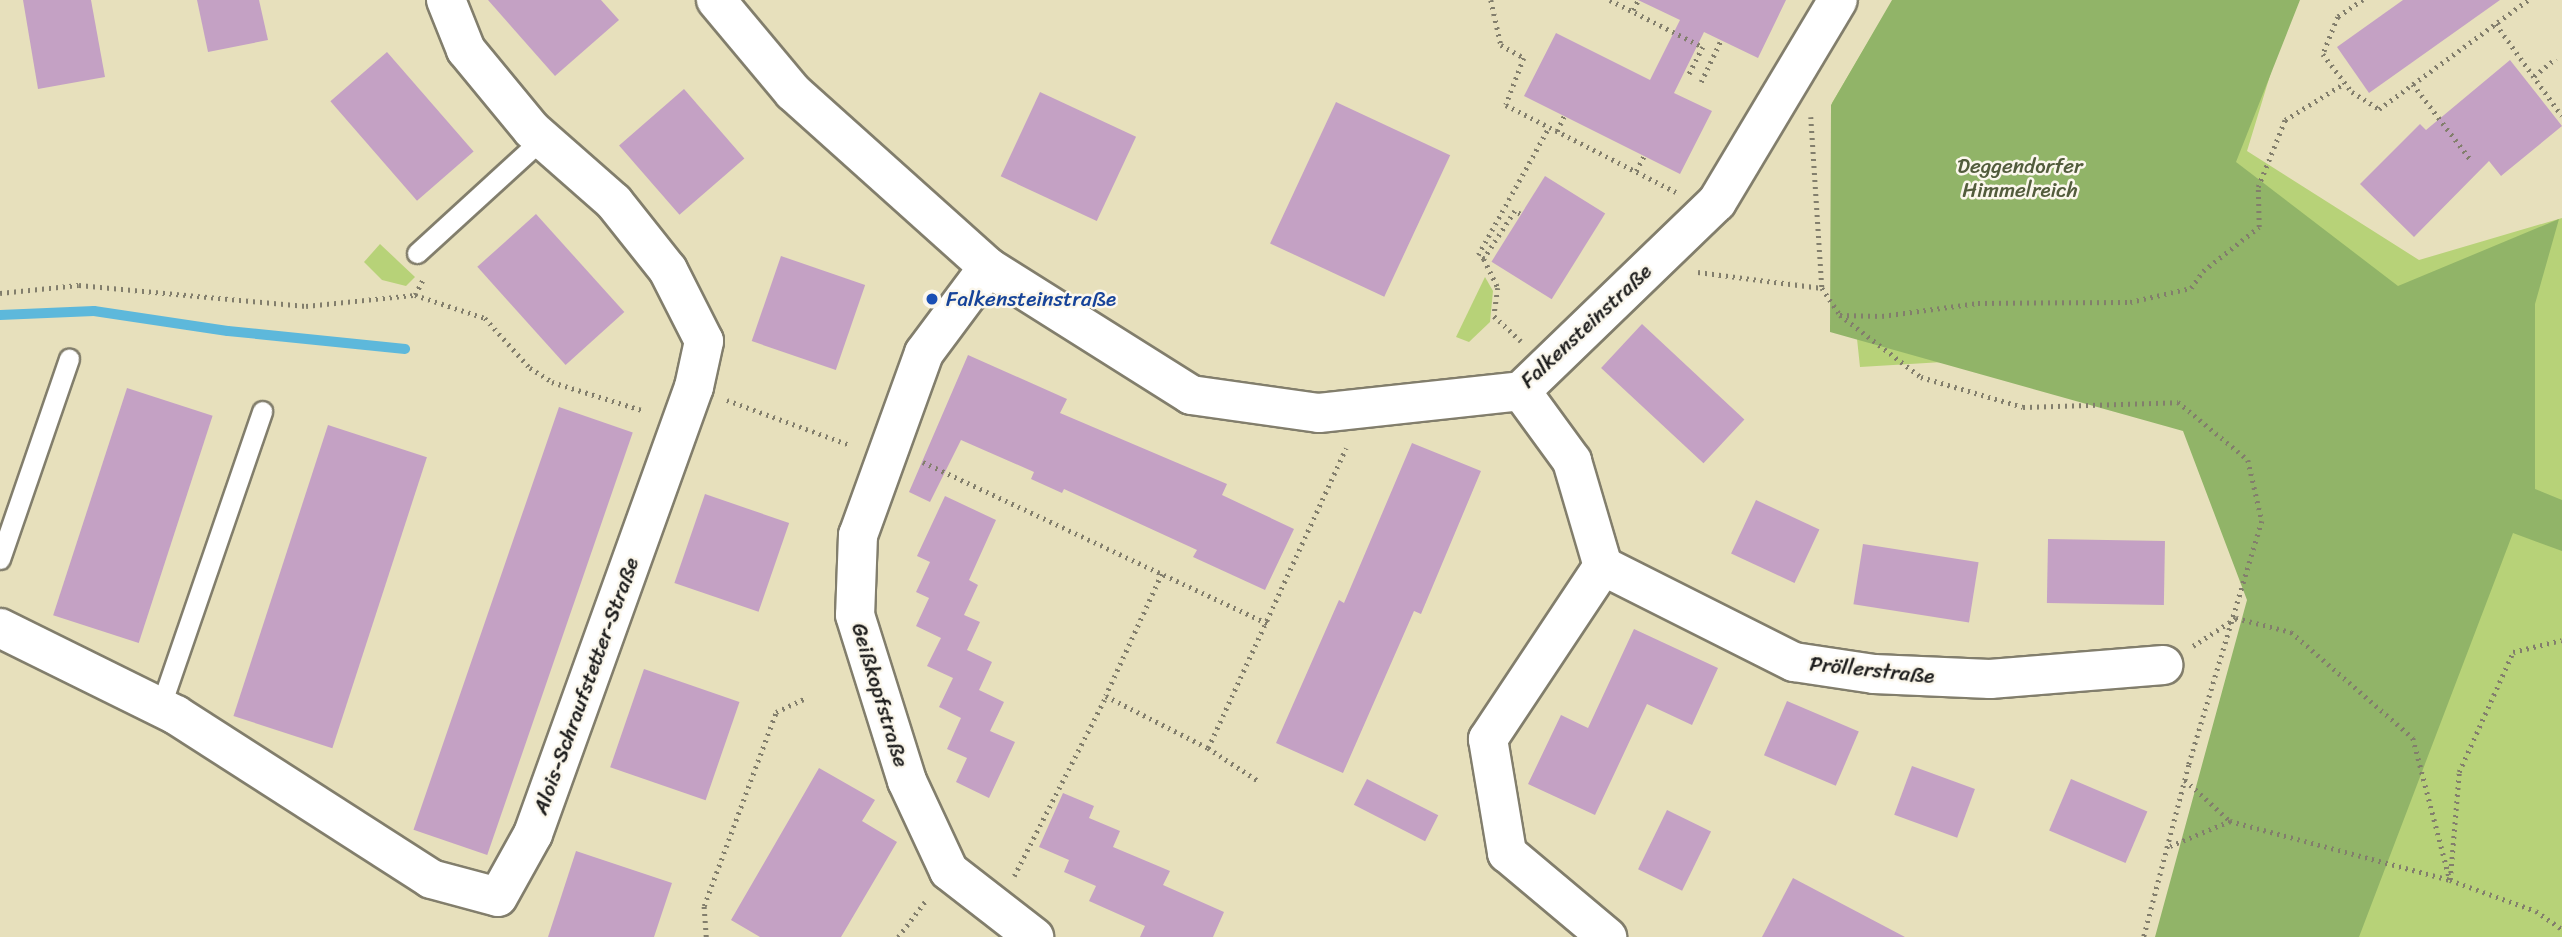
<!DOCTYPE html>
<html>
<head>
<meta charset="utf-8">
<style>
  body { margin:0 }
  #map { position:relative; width:2562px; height:937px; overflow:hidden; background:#e7e0bc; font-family:Sriracha,sans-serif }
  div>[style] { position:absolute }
  .green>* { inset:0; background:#b7d278 }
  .forest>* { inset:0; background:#91b468 }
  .stream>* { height:10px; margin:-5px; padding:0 5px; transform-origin:5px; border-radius:5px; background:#5db8db }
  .building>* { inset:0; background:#c4a1c4; transform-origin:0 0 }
  .path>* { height:4.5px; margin-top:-2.25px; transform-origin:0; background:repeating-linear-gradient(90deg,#827e6c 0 2px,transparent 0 7px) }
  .roads { filter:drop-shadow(2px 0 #827e6c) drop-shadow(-2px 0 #827e6c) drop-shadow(0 2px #827e6c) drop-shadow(0 -2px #827e6c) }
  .lane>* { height:19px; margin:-9.5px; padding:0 9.5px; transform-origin:9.5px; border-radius:9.5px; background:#fff }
  .street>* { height:38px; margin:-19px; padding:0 19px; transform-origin:19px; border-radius:19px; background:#fff }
  .dots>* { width:19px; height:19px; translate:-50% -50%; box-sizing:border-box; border:4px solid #fbf7ec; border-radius:50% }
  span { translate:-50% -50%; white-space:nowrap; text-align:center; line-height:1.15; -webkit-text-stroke:5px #fbf7ec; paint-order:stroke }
  .park-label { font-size:21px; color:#525c3c }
  .transit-label { font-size:21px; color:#164399 }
  .left { translate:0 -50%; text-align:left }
  .street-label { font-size:21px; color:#1c1c1c }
</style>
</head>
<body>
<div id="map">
  <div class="green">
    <div style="clip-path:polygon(1893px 0,2286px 23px,2247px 151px,2419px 260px,2562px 218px,2562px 937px,2208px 937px,2295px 666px,2177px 348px,1860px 367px,1832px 103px)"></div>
    <div style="clip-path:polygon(380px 244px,415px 277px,406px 286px,382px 280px,364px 262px)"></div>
    <div style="clip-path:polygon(1485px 277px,1493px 291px,1490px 322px,1469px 342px,1456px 337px)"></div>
  </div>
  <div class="forest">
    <div style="clip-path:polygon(1892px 0,2300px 0,2236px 162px,2398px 286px,2559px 219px,2535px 304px,2535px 489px,2562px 500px,2562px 551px,2513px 533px,2359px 937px,2155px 937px,2247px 600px,2183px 431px,1830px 332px,1831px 105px)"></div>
  </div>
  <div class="stream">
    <div style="left:0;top:315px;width:94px;rotate:-2.4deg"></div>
    <div style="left:94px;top:311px;width:135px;rotate:8.5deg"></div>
    <div style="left:228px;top:331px;width:178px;rotate:5.8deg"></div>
  </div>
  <div class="building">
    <div style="clip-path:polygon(23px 0,91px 0,105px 77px,38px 89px)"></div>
    <div style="clip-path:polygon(197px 0,259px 0,268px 40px,208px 52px)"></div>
    <div style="clip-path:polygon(488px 0,601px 0,619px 20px,555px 76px)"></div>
    <div style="clip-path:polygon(1638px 0,1786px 0,1758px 58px,1704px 32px,1674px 93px,1712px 111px,1680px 174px,1524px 96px,1556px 33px,1650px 80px,1680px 20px)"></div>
    <div style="clip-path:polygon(2403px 0,2500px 0,2369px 93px,2337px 47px)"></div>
    <div style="left:387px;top:52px;width:132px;height:75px;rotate:49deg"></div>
    <div style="clip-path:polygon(2510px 60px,2562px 126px,2501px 176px,2489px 161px,2414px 237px,2360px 184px,2420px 124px,2426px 130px)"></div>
    <div style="left:684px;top:89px;width:92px;height:86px;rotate:49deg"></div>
    <div style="left:1040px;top:92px;width:106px;height:93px;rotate:25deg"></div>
    <div style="left:1336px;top:102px;width:126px;height:156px;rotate:25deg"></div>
    <div style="left:1545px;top:176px;width:71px;height:101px;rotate:32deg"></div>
    <div style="left:536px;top:214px;width:132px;height:79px;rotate:48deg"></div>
    <div style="left:781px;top:256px;width:89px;height:90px;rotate:19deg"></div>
    <div style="left:1642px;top:324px;width:140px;height:60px;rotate:43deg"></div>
    <div style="clip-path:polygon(968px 355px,1067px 399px,1060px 413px,1227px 484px,1222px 495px,1294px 529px,1265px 590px,1193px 557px,1197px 550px,1064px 489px,1062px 493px,1031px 479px,1034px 472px,961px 440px,930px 502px,909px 492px)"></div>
    <div style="left:127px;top:388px;width:90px;height:239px;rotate:18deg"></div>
    <div style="left:559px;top:407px;width:78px;height:447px;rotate:19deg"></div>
    <div style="left:328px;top:425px;width:104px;height:306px;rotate:18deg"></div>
    <div style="clip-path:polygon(1412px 443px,1481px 471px,1421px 614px,1414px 611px,1343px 773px,1276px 743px,1339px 600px,1344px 603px)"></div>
    <div style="left:705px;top:494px;width:89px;height:94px;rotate:19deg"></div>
    <div style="clip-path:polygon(945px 496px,996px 520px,969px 580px,978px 585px,964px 615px,980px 622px,967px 650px,992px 662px,979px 690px,1004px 702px,990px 731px,1015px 742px,989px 798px,956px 782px,967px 758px,947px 749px,961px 718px,939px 707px,953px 678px,927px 666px,941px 638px,916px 626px,929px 598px,916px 592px,930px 562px,917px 556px)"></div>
    <div style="left:1756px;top:500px;width:70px;height:59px;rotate:25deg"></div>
    <div style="left:2048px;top:539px;width:117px;height:64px;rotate:1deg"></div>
    <div style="left:1863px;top:544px;width:117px;height:61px;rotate:9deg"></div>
    <div style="clip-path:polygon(1634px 629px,1718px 668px,1692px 725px,1647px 704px,1595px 815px,1528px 784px,1561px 715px,1588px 728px)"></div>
    <div style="left:644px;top:669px;width:101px;height:104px;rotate:19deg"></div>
    <div style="left:1787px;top:701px;width:78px;height:59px;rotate:23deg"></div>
    <div style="left:1912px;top:766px;width:67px;height:52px;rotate:20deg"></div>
    <div style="clip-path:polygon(819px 768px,875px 800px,862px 821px,897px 842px,841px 937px,760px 937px,731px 920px)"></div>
    <div style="left:1367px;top:779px;width:80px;height:29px;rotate:27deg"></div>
    <div style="left:2071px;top:779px;width:83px;height:56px;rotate:23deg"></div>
    <div style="clip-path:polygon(1063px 793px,1094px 806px,1089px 818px,1120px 831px,1113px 847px,1170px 871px,1163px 885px,1224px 912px,1213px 937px,1140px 937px,1145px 926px,1089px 901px,1096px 886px,1064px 872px,1069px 860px,1039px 847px)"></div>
    <div style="left:1667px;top:810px;width:49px;height:66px;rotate:26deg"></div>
    <div style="clip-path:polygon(576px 851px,672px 883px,654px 937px,548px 937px)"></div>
    <div style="clip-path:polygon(1793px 878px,1905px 937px,1762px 937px)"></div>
  </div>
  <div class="path">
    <div style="left:1491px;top:0;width:46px;rotate:77.5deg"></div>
    <div style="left:1501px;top:45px;width:26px;rotate:29deg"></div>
    <div style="left:1524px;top:58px;width:50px;rotate:111deg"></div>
    <div style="left:1506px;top:105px;width:191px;rotate:27.1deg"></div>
    <div style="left:1610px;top:0;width:104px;rotate:26.8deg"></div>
    <div style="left:1703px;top:47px;width:33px;rotate:117deg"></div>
    <div style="left:2363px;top:0;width:30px;rotate:146deg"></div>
    <div style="left:2338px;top:17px;width:40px;rotate:112deg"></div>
    <div style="left:2323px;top:54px;width:48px;rotate:52.7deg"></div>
    <div style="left:2352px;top:92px;width:32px;rotate:32deg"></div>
    <div style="left:2379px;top:109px;width:185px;rotate:-36.2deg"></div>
    <div style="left:1633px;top:10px;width:11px;rotate:-63deg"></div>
    <div style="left:2496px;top:24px;width:113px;rotate:54.3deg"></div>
    <div style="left:2534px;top:76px;width:28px;rotate:-39deg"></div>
    <div style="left:1701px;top:82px;width:47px;rotate:-64.5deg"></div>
    <div style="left:2413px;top:84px;width:96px;rotate:52.7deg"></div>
    <div style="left:1811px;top:117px;width:171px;rotate:86.3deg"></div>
    <div style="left:1822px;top:288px;width:32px;rotate:56deg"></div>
    <div style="left:1840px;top:315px;width:102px;rotate:37.4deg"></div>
    <div style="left:1921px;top:377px;width:106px;rotate:16.4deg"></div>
    <div style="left:2023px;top:407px;width:155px;rotate:-1.8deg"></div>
    <div style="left:2178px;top:402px;width:91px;rotate:39.6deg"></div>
    <div style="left:2248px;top:460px;width:63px;rotate:77.1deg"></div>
    <div style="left:2262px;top:521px;width:255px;rotate:106.7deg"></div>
    <div style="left:2189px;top:765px;width:178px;rotate:104.7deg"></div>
    <div style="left:1557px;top:131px;width:17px;rotate:-65deg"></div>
    <div style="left:1636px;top:171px;width:17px;rotate:-62deg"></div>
    <div style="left:1520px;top:214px;width:6px;rotate:-149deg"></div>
    <div style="left:1515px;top:211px;width:57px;rotate:122.9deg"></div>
    <div style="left:1484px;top:259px;width:32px;rotate:64deg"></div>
    <div style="left:1498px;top:288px;width:28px;rotate:98deg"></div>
    <div style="left:1494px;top:316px;width:37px;rotate:43deg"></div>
    <div style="left:1484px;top:259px;width:7px;rotate:-146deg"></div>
    <div style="left:1478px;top:255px;width:146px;rotate:-61deg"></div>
    <div style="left:1698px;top:272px;width:125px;rotate:7.4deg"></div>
    <div style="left:0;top:293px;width:79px;rotate:-5.8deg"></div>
    <div style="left:79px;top:285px;width:228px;rotate:5.3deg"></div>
    <div style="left:306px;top:306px;width:110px;rotate:-5.8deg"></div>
    <div style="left:415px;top:295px;width:74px;rotate:18.2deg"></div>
    <div style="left:485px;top:318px;width:67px;rotate:48deg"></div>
    <div style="left:530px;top:368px;width:26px;rotate:32deg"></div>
    <div style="left:552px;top:382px;width:97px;rotate:17.3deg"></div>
    <div style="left:415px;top:295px;width:18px;rotate:-63deg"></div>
    <div style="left:1840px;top:315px;width:42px;rotate:1.4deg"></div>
    <div style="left:1882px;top:316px;width:97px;rotate:-7.7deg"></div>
    <div style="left:1978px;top:303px;width:152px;rotate:-0.4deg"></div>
    <div style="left:2130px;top:302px;width:63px;rotate:-12.9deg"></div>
    <div style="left:2191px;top:288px;width:21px;rotate:-55deg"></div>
    <div style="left:2203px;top:271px;width:71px;rotate:-38.2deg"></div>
    <div style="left:2259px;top:227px;width:40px;rotate:-91.4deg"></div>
    <div style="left:2258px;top:187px;width:72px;rotate:-68.1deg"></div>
    <div style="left:2285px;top:120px;width:70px;rotate:-31.7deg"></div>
    <div style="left:727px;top:400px;width:131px;rotate:20.1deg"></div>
    <div style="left:923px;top:462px;width:382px;rotate:25.1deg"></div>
    <div style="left:1162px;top:574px;width:134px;rotate:114.7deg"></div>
    <div style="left:1106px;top:696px;width:114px;rotate:27deg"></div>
    <div style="left:1208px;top:748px;width:330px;rotate:-65.3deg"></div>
    <div style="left:2193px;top:646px;width:51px;rotate:-33.1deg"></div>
    <div style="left:2236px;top:618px;width:57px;rotate:14.3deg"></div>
    <div style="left:2291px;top:632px;width:162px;rotate:41deg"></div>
    <div style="left:2413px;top:738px;width:147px;rotate:75.4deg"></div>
    <div style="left:2450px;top:880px;width:91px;rotate:19.8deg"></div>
    <div style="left:2536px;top:911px;width:32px;rotate:35deg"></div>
    <div style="left:1208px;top:748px;width:62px;rotate:33.2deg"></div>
    <div style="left:2185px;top:780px;width:61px;rotate:42.3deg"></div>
    <div style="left:2230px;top:821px;width:228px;rotate:15deg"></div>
    <div style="left:2450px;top:880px;width:108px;rotate:-85.2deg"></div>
    <div style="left:2459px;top:772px;width:132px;rotate:-65.8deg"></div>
    <div style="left:2513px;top:652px;width:50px;rotate:-13.8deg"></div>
    <div style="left:2170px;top:846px;width:65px;rotate:-22.6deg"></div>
    <div style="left:1014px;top:876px;width:202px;rotate:-62.9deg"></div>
    <div style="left:706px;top:937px;width:31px;rotate:-94deg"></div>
    <div style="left:704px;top:906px;width:207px;rotate:-69.6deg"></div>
    <div style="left:776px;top:712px;width:33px;rotate:-25deg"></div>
    <div style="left:898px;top:937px;width:48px;rotate:-52.7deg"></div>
  </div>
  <div class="roads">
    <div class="lane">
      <div style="left:417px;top:253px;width:169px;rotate:-42.4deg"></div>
      <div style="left:0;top:559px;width:212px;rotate:-71deg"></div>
      <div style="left:160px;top:708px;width:314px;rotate:-71deg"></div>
    </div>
    <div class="street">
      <div style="left:716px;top:0;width:120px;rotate:50.1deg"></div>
      <div style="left:793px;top:92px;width:262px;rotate:41.9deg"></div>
      <div style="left:988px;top:267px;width:240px;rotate:32.2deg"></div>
      <div style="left:1191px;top:395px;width:129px;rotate:8deg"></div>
      <div style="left:1319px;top:413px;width:203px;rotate:-6.2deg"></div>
      <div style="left:1521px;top:391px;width:272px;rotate:-44deg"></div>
      <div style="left:1717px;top:202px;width:235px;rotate:-59.1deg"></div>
      <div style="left:988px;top:267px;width:107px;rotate:126.7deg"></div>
      <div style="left:924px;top:353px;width:194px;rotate:109.9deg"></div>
      <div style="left:858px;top:535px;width:80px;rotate:92.1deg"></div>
      <div style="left:855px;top:615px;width:174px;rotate:72.6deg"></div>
      <div style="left:907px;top:781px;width:99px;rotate:65deg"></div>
      <div style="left:949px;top:871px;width:108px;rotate:37.8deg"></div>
      <div style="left:1521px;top:391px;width:87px;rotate:53.9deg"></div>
      <div style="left:1572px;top:461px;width:109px;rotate:73.6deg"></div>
      <div style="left:1603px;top:566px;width:214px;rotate:26.7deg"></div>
      <div style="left:1794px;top:662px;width:81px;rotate:8.5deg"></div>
      <div style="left:1874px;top:674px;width:116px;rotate:2.5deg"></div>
      <div style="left:1990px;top:679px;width:174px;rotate:-4.6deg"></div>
      <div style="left:1603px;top:566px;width:208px;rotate:123.6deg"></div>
      <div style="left:1488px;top:739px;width:116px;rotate:80.5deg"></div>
      <div style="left:1507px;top:853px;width:131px;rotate:40deg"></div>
      <div style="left:0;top:628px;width:196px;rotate:26.3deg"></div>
      <div style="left:176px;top:715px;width:303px;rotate:32.7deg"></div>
      <div style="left:431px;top:879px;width:69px;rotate:15deg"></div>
      <div style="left:498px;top:897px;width:72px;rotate:-60.9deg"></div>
      <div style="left:533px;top:834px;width:475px;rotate:-70.2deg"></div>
      <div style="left:694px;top:387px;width:47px;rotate:-77.7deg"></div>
      <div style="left:704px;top:341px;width:80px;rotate:-116.9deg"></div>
      <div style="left:668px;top:270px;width:87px;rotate:-128.5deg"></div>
      <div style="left:614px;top:202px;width:109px;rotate:-138.7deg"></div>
      <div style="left:532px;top:130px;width:104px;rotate:-129.5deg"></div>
      <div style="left:466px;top:50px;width:54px;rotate:-111.8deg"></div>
    </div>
  </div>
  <div class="dots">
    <div style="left:932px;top:299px;background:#1a4fb4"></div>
  </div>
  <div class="park-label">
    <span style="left:2020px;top:178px">Deggendorfer<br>Himmelreich</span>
  </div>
  <div class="transit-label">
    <span class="left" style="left:946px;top:299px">Falkensteinstraße</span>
  </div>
  <div class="street-label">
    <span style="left:1586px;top:326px;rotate:-43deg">Falkensteinstraße</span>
    <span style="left:1872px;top:670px;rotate:6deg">Pröllerstraße</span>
    <span style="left:586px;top:686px;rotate:-70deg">Alois-Schraufstetter-Straße</span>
    <span style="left:880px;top:695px;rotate:73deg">Geißkopfstraße</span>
  </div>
</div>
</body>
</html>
